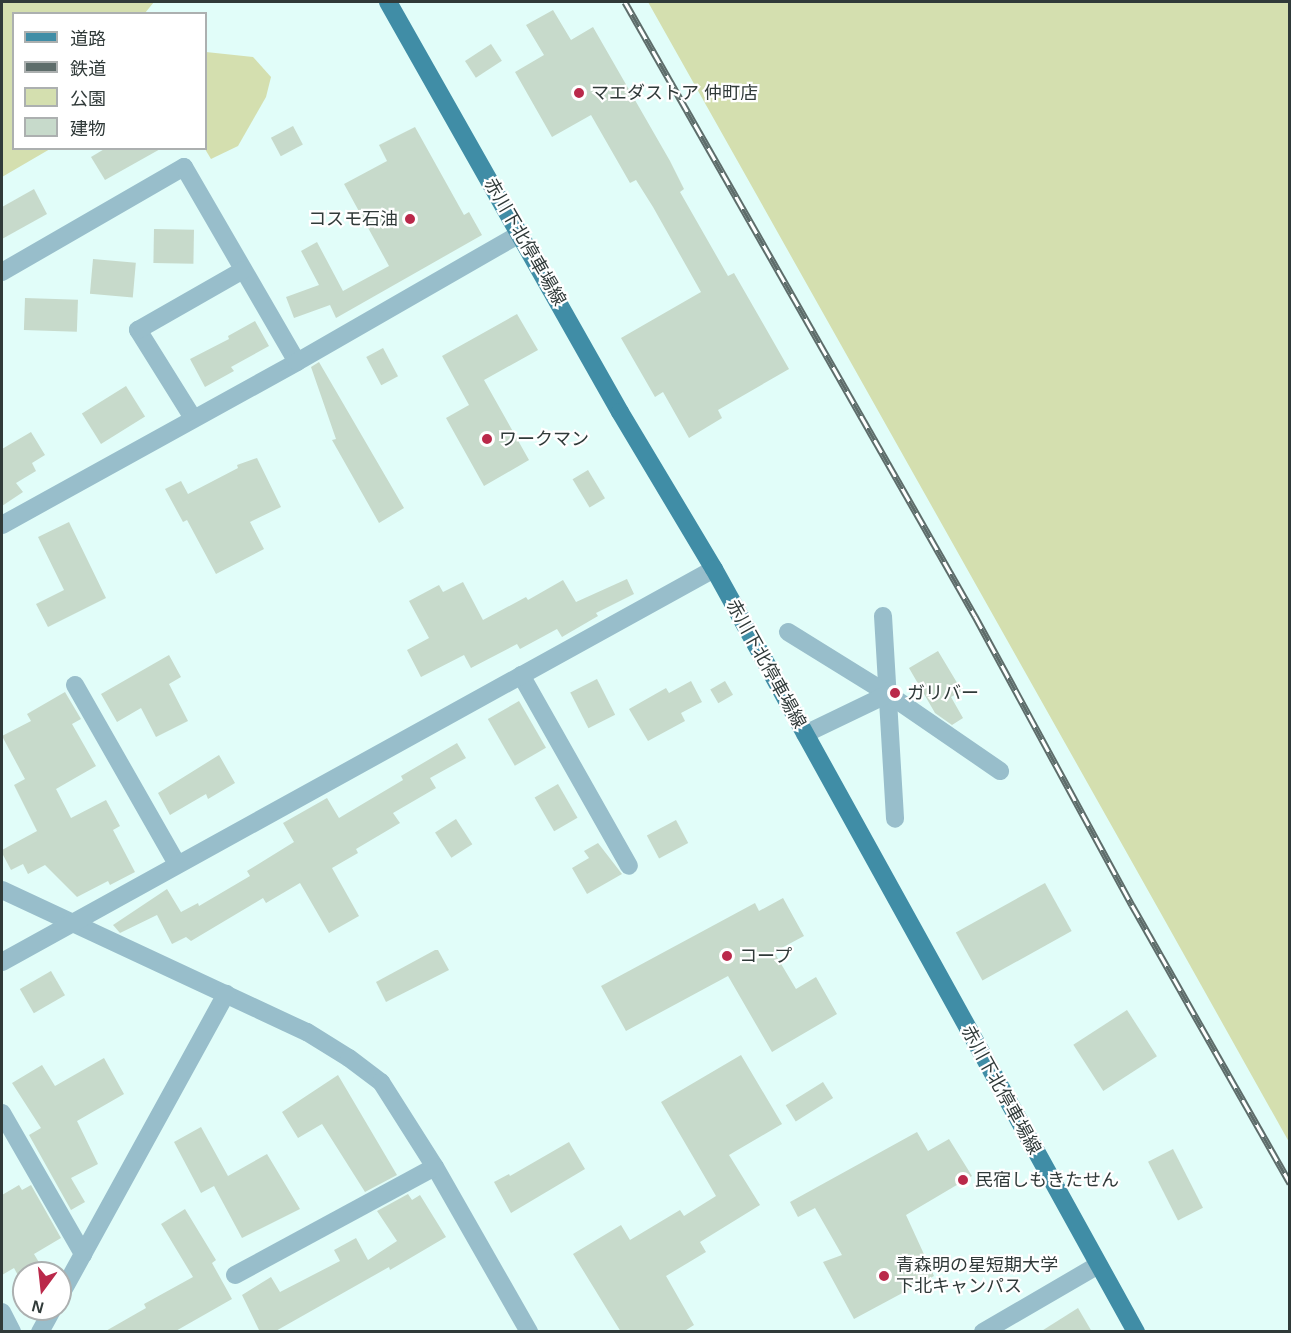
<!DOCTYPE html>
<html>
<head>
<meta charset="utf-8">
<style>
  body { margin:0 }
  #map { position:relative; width:1291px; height:1333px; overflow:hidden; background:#e1fdf9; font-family:Arial,"Noto Sans JP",sans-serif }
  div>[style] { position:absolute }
  .green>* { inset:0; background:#d4dfaf }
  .building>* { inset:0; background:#c7dacb; transform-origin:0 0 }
  .minor>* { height:18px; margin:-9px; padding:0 9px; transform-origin:9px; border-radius:9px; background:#98becb }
  .major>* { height:18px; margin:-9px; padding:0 9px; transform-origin:9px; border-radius:9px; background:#408da6 }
  .rail>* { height:7px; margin-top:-3.5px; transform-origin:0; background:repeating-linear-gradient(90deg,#fff 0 14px,#5e6d6b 0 28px); box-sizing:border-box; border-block:2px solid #5e6d6b }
  .dots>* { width:16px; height:16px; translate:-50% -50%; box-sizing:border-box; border:3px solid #fff; border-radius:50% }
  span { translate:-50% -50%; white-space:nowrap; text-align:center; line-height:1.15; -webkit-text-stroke:4.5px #fff; paint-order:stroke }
  .poi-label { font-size:18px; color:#303a39 }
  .left { translate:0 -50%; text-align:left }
  .right { translate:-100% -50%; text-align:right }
  .street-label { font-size:18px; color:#303a39 }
  .frame { position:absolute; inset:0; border:3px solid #303a39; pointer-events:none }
  .legend { position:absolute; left:12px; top:12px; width:195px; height:138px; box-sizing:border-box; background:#fff; border:2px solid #acb0b0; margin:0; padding:8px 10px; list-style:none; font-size:18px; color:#303a39 }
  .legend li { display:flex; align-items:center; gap:12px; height:30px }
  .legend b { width:30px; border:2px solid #acb0b0 }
  .north { position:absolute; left:12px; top:1261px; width:60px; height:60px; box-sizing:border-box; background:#fff; border:2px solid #acb0b0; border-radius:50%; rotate:195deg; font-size:16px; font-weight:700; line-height:24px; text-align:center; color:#303a39 }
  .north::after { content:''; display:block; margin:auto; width:21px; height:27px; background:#ba294a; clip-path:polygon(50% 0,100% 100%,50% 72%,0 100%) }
</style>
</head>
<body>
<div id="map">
  <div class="green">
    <div style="clip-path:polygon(2px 2px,154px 2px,145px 13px,14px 14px,14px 148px,50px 149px,2px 177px)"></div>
    <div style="clip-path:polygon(648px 2px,1289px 2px,1289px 1142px,1159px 910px)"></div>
    <div style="clip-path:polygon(206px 52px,253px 57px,271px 77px,266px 97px,238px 146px,211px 159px,205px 149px)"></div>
  </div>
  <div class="building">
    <div style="clip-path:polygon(553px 10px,571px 40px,593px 27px,670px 161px,684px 189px,680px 192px,728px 276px,734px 273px,789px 369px,718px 410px,722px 418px,689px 438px,663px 392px,655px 397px,621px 338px,701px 292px,653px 207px,636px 180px,630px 183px,591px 115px,552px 137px,515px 72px,544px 55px,526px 25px)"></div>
    <div style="left:491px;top:44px;width:20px;height:31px;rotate:57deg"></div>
    <div style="left:293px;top:126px;width:21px;height:25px;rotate:62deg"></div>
    <div style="clip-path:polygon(415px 127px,464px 215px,469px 212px,482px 235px,336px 318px,330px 305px,294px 318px,286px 297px,319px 285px,301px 251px,317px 242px,343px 291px,389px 266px,344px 184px,387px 161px,379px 145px)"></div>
    <div style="clip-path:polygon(106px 148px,162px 148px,105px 180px,91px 157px)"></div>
    <div style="clip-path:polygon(34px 189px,47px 214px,2px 239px,2px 207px)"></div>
    <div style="left:154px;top:229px;width:40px;height:34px;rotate:1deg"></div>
    <div style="left:93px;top:259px;width:43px;height:35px;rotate:5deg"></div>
    <div style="left:25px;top:298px;width:53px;height:32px;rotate:2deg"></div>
    <div style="clip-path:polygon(517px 314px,538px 350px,484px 380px,529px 460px,484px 486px,446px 418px,469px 405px,442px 356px)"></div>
    <div style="clip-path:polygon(255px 321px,269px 346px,231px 367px,234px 371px,205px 387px,190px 359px,229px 339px,228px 336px)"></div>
    <div style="left:383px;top:348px;width:32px;height:19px;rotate:62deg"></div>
    <div style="clip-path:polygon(319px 362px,404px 508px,379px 523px,332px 440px,336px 439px,311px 367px)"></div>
    <div style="left:126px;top:386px;width:36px;height:52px;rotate:58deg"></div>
    <div style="clip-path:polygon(31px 432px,45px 455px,32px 463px,36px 471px,16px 483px,23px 492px,2px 506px,2px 449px)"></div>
    <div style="clip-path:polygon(257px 458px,281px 507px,250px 522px,264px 549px,216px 574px,187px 520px,183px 522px,165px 489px,181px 481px,188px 494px,238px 468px,237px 465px)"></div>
    <div style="left:588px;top:470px;width:33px;height:18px;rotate:59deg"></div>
    <div style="clip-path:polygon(69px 522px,106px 598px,48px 627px,36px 604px,64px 590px,38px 537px)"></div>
    <div style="clip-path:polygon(627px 579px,634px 594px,596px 613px,598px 616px,562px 637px,557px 629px,520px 649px,517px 644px,471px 668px,464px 655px,421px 677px,407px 650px,429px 638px,409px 601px,439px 585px,443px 592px,463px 582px,483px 620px,526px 597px,528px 600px,563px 580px,576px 602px)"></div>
    <div style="clip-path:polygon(938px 651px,962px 691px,951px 697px,963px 718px,952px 725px,935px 713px,909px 668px)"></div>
    <div style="clip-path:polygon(169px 655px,181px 677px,169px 684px,188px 721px,156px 737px,141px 708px,117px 722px,101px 694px)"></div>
    <div style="left:597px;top:679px;width:40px;height:30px;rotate:63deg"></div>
    <div style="clip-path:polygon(691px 681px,702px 702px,681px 713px,685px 721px,648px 741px,629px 709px,666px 688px,669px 693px)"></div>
    <div style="left:725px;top:681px;width:16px;height:17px;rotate:60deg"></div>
    <div style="clip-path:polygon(65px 692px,81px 719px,72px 724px,96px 766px,56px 789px,71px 818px,106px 800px,120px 826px,113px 830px,135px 872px,110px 885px,108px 881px,77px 897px,45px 865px,28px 874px,23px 864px,11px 870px,2px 853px,2px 850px,37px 831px,14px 785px,25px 779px,2px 736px,31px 721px,27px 714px)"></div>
    <div style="left:519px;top:701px;width:54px;height:36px;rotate:60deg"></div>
    <div style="clip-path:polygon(457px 743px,466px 758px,430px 778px,436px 788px,393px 813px,400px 823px,356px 849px,358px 853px,332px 868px,359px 916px,329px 933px,300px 883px,266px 903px,263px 898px,191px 941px,186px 937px,172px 944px,157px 915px,120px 933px,113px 925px,167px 889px,181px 912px,198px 903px,199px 906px,250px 876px,247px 871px,294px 842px,283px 823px,327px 798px,339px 818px,403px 780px,401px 776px)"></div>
    <div style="clip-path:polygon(219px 755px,235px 783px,208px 799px,206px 794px,170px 815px,158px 793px)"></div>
    <div style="left:558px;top:784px;width:39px;height:27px;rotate:60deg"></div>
    <div style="left:456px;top:819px;width:30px;height:25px;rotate:57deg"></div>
    <div style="left:676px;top:820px;width:26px;height:33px;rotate:62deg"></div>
    <div style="clip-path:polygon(598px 843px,622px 874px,587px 894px,572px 868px,589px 858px,584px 851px)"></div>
    <div style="left:1045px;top:883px;width:55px;height:102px;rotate:61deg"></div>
    <div style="clip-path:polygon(783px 898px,804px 936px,774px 952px,796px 989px,816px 977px,837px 1014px,772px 1052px,728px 976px,626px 1031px,601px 986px,755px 903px,759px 911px)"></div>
    <div style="clip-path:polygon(435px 950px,438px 950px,449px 970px,386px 1002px,376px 982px)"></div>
    <div style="left:51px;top:971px;width:28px;height:36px;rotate:60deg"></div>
    <div style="left:1127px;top:1010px;width:55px;height:64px;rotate:57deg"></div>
    <div style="clip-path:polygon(741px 1055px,782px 1124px,729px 1155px,760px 1205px,700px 1242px,706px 1252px,666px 1276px,694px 1325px,683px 1332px,621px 1332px,573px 1254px,621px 1225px,630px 1240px,680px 1210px,684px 1216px,716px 1196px,661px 1102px)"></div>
    <div style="clip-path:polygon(104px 1058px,124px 1094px,77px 1121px,98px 1164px,71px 1178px,85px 1202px,71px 1210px,29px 1135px,41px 1128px,12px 1083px,42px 1065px,55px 1086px)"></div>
    <div style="clip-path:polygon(338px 1075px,397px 1175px,365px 1192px,322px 1124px,298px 1138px,282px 1112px)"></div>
    <div style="left:823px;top:1082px;width:19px;height:44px;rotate:58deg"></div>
    <div style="clip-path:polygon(201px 1127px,228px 1176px,267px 1154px,300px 1209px,242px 1238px,214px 1186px,201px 1193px,174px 1142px)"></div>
    <div style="clip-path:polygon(917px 1132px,928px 1151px,949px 1139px,972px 1176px,906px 1215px,934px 1276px,854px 1319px,823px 1262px,842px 1255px,815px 1208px,798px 1217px,790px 1202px)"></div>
    <div style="clip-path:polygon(569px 1142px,585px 1169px,511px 1213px,494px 1182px,509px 1174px,510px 1176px)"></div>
    <div style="left:1173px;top:1149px;width:66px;height:28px;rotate:63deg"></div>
    <div style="clip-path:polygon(19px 1185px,22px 1190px,31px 1185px,61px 1238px,34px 1254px,43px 1269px,35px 1273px,24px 1273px,24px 1279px,21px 1281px,14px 1268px,2px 1275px,2px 1195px)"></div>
    <div style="clip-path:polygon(408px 1194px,412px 1200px,420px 1195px,446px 1237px,390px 1270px,389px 1267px,274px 1332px,260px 1332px,242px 1295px,271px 1277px,280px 1292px,340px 1261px,334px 1250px,356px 1238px,368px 1260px,397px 1241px,377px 1211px)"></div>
    <div style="clip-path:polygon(185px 1209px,216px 1260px,212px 1263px,232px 1299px,174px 1332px,104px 1332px,146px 1308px,144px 1304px,193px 1277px,161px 1224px)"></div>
    <div style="clip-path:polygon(1078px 1308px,1092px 1332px,1040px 1332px)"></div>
  </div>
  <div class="minor">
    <div style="left:2px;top:272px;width:210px;rotate:-30deg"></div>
    <div style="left:184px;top:167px;width:225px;rotate:59.9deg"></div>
    <div style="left:193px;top:418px;width:104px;rotate:-122deg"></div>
    <div style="left:138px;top:330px;width:121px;rotate:-29.7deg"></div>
    <div style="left:2px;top:525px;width:337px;rotate:-28.9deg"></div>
    <div style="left:297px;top:362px;width:257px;rotate:-29.9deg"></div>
    <div style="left:883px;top:616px;width:203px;rotate:86.6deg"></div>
    <div style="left:788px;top:632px;width:118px;rotate:31.8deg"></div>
    <div style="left:888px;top:694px;width:136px;rotate:34.5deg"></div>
    <div style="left:521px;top:675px;width:219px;rotate:60.5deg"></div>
    <div style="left:75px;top:685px;width:206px;rotate:60.3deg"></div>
    <div style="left:805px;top:734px;width:92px;rotate:-25.7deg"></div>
    <div style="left:2px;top:890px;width:336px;rotate:25deg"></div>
    <div style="left:307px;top:1032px;width:49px;rotate:31.8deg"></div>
    <div style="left:349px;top:1058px;width:40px;rotate:37deg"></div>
    <div style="left:381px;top:1082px;width:101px;rotate:57.6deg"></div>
    <div style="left:435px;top:1167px;width:190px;rotate:60.3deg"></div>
    <div style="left:2px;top:962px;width:813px;rotate:-28.9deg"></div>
    <div style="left:2px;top:1113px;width:163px;rotate:60.1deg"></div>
    <div style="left:235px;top:1275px;width:227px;rotate:-28.4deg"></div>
    <div style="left:60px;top:1296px;width:345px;rotate:-61.2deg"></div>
    <div style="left:2px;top:1312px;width:22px;rotate:63deg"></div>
    <div style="left:40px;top:1332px;width:26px;rotate:-61deg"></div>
    <div style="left:983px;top:1332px;width:133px;rotate:-30.2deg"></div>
  </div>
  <div class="major">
    <div style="left:388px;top:2px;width:471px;rotate:60.5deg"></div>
    <div style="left:620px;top:412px;width:183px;rotate:59.1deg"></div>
    <div style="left:714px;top:569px;width:872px;rotate:61.05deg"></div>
  </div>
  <div class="rail">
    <div style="left:625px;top:2px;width:707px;rotate:60.32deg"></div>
    <div style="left:975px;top:616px;width:329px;rotate:61.5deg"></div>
    <div style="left:1132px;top:905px;width:320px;rotate:60.4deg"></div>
  </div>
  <div class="dots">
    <div style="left:579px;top:93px;background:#ba294a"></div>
    <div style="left:410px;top:219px;background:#ba294a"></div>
    <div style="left:487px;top:439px;background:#ba294a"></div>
    <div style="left:895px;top:693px;background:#ba294a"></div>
    <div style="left:727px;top:956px;background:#ba294a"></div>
    <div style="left:963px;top:1180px;background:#ba294a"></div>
    <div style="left:884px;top:1276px;background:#ba294a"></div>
  </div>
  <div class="poi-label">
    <span class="left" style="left:591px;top:93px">マエダストア 仲町店</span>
    <span class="right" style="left:398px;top:219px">コスモ石油</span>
    <span class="left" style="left:499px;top:439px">ワークマン</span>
    <span class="left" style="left:907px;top:693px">ガリバー</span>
    <span class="left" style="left:739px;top:956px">コープ</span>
    <span class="left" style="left:975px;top:1180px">民宿しもきたせん</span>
    <span class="left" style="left:896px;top:1276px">青森明の星短期大学<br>下北キャンパス</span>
  </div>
  <div class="street-label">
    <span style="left:525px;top:242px;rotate:60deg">赤川下北停車場線</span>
    <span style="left:766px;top:664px;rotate:61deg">赤川下北停車場線</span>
    <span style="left:1001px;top:1090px;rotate:61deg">赤川下北停車場線</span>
  </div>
  <div class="frame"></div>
  <ul class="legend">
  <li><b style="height:8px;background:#408da6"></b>道路</li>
  <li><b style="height:8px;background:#5e6d6b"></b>鉄道</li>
  <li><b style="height:16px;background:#d4dfaf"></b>公園</li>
  <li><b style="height:16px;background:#c7dacb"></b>建物</li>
  </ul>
  <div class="north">N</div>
</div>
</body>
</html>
